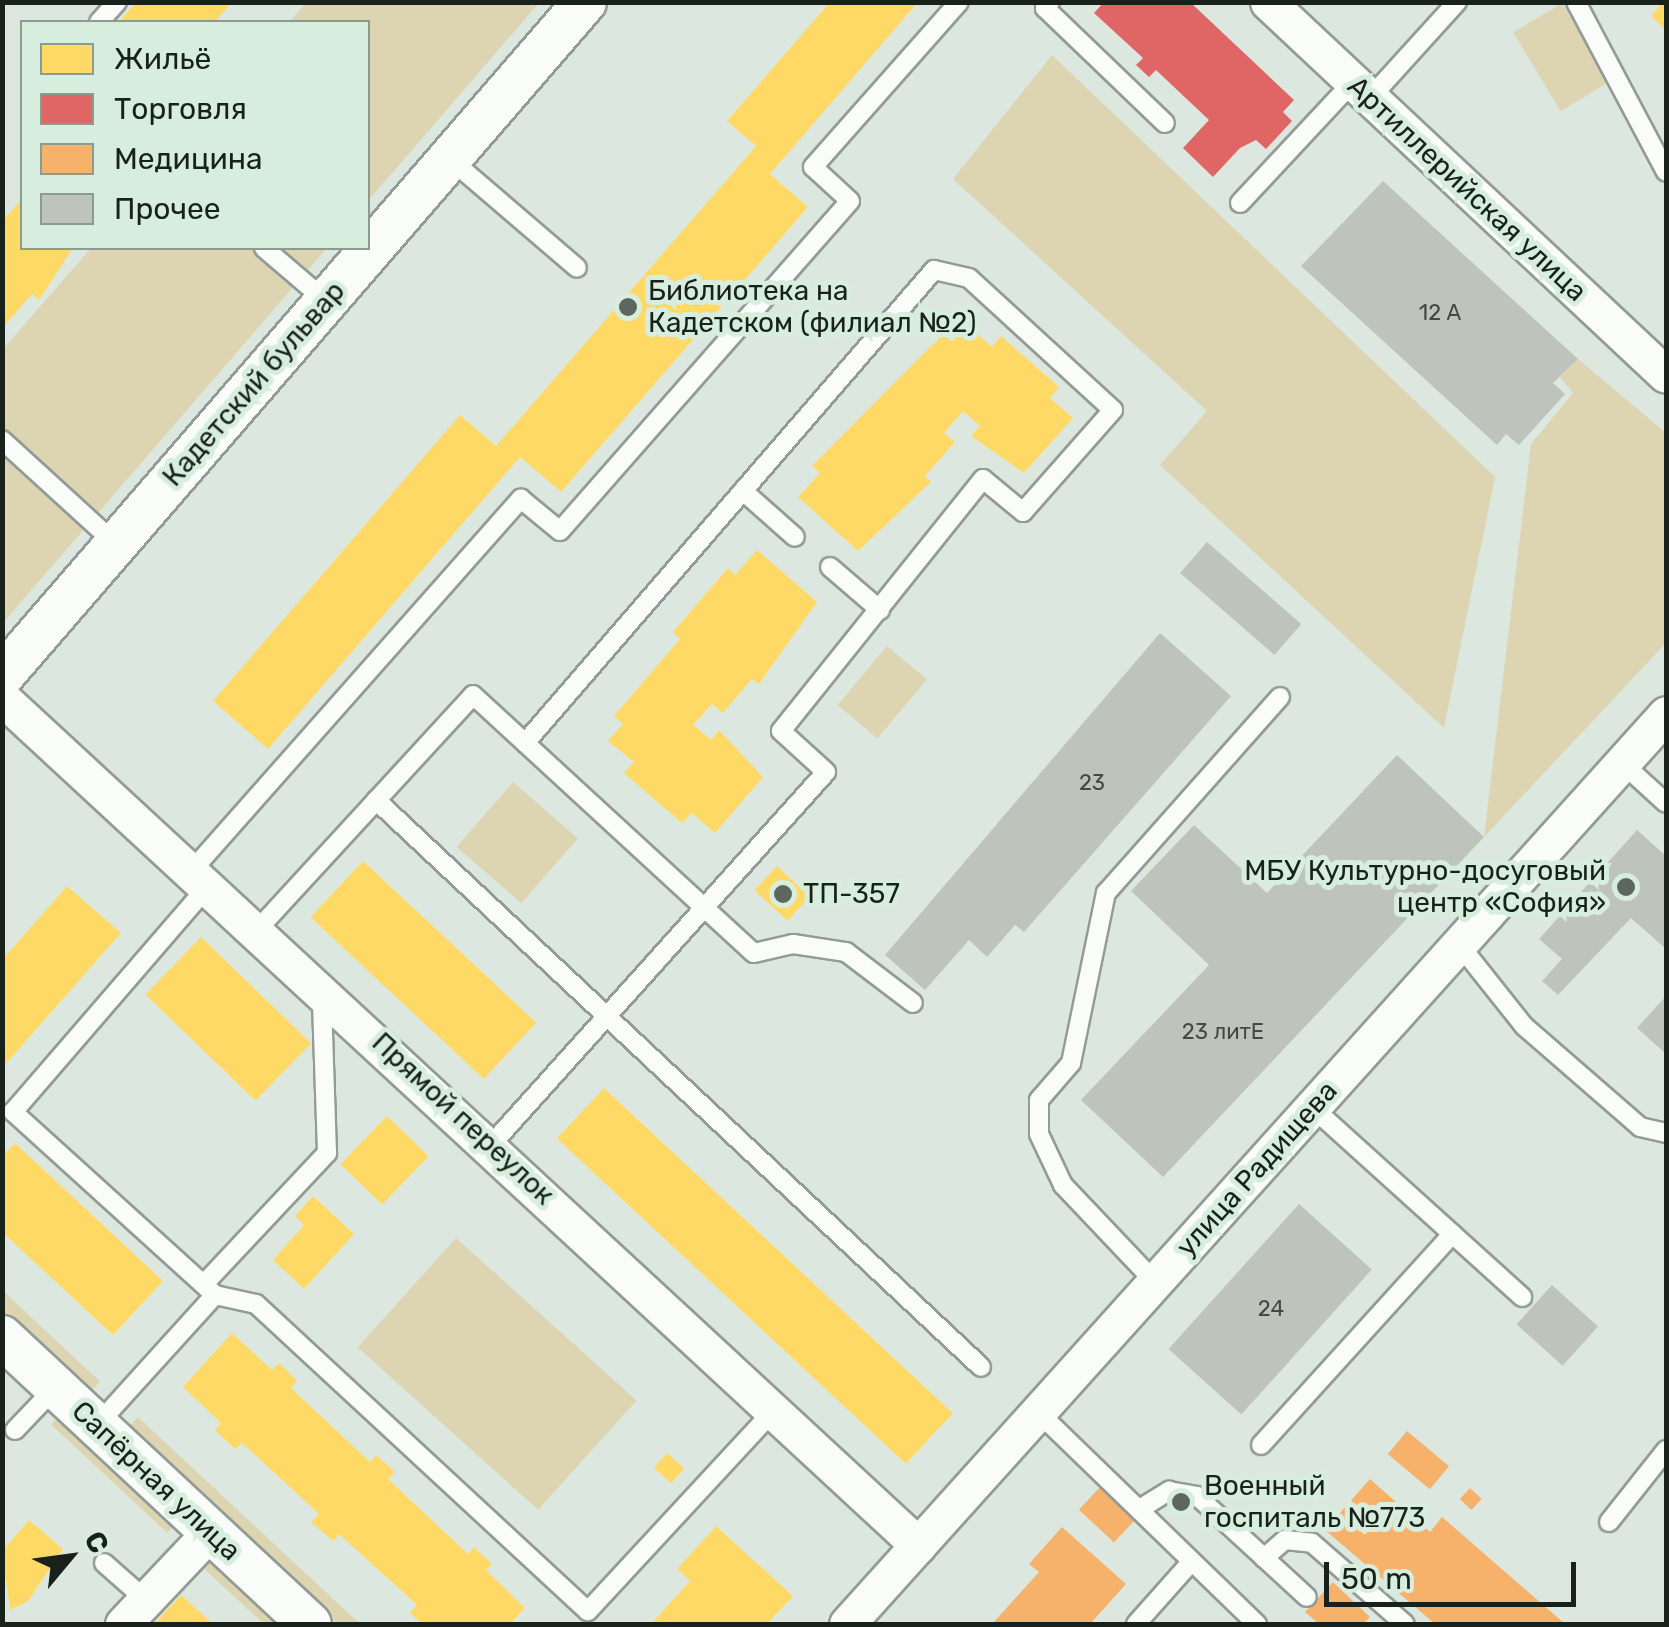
<!DOCTYPE html>
<html>
<head>
<meta charset="utf-8">
<style>
  body { margin:0 }
  #map { position:relative; width:1669px; height:1627px; overflow:hidden; background:#dce8df; font-family:Rubik,sans-serif }
  div>[style] { position:absolute }
  .green>* { inset:0; background:#ddd5b2; transform-origin:0 0 }
  .homes>* { inset:0; background:#ffd966; transform-origin:0 0 }
  .shops>* { inset:0; background:#e06666 }
  .health>* { inset:0; background:#f6b26b; transform-origin:0 0 }
  .building>* { inset:0; background:#bec4bc; transform-origin:0 0 }
  .roads { filter:drop-shadow(2px 0 #929b95) drop-shadow(-2px 0 #929b95) drop-shadow(0 2px #929b95) drop-shadow(0 -2px #929b95) }
  .service>* { height:18px; margin:-9px; padding:0 9px; transform-origin:9px; border-radius:9px; background:#fafcfa }
  .minor>* { height:35px; margin:-17.5px; padding:0 17.5px; transform-origin:17.5px; border-radius:17.5px; background:#fafcfa }
  .tertiary>* { height:42px; margin:-21px; padding:0 21px; transform-origin:21px; border-radius:21px; background:#fafcfa }
  .dots>* { width:28px; height:28px; translate:-50% -50%; box-sizing:border-box; border:5px solid #d7eddd; border-radius:50% }
  span { translate:-50% -50%; white-space:nowrap; text-align:center; line-height:1.15; -webkit-text-stroke:10px #d7eddd; paint-order:stroke }
  .number-label { font-size:22px; color:#424a43 }
  .number-label span { -webkit-text-stroke-width:0 }
  .street-label { font-size:28px; color:#19211b }
  .poi-label { font-size:28px; color:#19211b }
  .left { translate:0 -50%; text-align:left }
  .right { translate:-100% -50%; text-align:right }
  .frame { position:absolute; inset:0; border:5px solid #19211b; pointer-events:none }
  .legend { position:absolute; left:20px; top:20px; width:350px; height:230px; box-sizing:border-box; background:#d7eddd; border:2px solid #8b9b8f; margin:0; padding:12px 18px; list-style:none; font-size:30px; color:#19211b }
  .legend li { display:flex; align-items:center; gap:20px; height:50px }
  .legend b { width:50px; border:2px solid #8b9b8f }
  .north { position:absolute; left:20px; top:1507px; width:100px; height:100px; -webkit-text-stroke:8px #d7eddd; paint-order:stroke; rotate:61deg; font-size:28px; font-weight:700; line-height:40px; text-align:center; color:#19211b }
  .north::after { content:''; display:block; margin:auto; width:35px; height:45px; background:#19211b; clip-path:polygon(50% 0,100% 100%,50% 72%,0 100%) }
  .scale { position:absolute; left:1324px; top:1562px; width:252px; height:45px; box-sizing:border-box; border:5px solid #19211b; border-top:0; padding-left:12px; font-size:30px; line-height:35px; white-space:nowrap; color:#19211b; -webkit-text-stroke:8px #d7eddd; paint-order:stroke }
</style>
</head>
<body>
<div id="map">
  <div class="green">
    <div style="clip-path:polygon(306px 3px,306px 2px,539px 3px,368px 201px,368px 22px,289px 22px)"></div>
    <div style="left:1562px;top:3px;width:92px;height:57px;rotate:59deg"></div>
    <div style="clip-path:polygon(1052px 55px,1495px 477px,1444px 728px,1160px 465px,1207px 411px,953px 179px)"></div>
    <div style="clip-path:polygon(91px 248px,327px 248px,3px 623px,3px 349px)"></div>
    <div style="clip-path:polygon(1578px 359px,1666px 433px,1666px 643px,1484px 837px,1531px 444px,1573px 393px,1560px 377px)"></div>
    <div style="left:887px;top:646px;width:52px;height:77px;rotate:40deg"></div>
    <div style="left:513px;top:782px;width:86px;height:86px;rotate:41deg"></div>
    <div style="left:456px;top:1238px;width:243px;height:147px;rotate:42deg"></div>
    <div style="left:2px;top:1290px;width:134px;height:19px;rotate:43deg"></div>
    <div style="left:60px;top:1415px;width:159px;height:13px;rotate:43deg"></div>
    <div style="left:138px;top:1417px;width:304px;height:15px;rotate:43deg"></div>
    <div style="clip-path:polygon(211px 1557px,284px 1624px,264px 1624px,202px 1567px)"></div>
  </div>
  <div class="homes">
    <div style="clip-path:polygon(136px 2px,232px 2px,215px 22px,119px 22px)"></div>
    <div style="clip-path:polygon(830px 2px,918px 2px,770px 174px,808px 207px,561px 492px,520px 457px,268px 749px,213px 701px,460px 415px,496px 446px,756px 146px,727px 121px)"></div>
    <div style="clip-path:polygon(1663px 2px,1666px 2px,1666px 30px,1651px 16px)"></div>
    <div style="clip-path:polygon(22px 199px,22px 248px,73px 248px,39px 300px,32px 294px,5px 325px,2px 221px)"></div>
    <div style="clip-path:polygon(967px 325px,992px 347px,1001px 336px,1059px 387px,1050px 398px,1073px 418px,1024px 473px,971px 436px,980px 426px,963px 411px,944px 433px,955px 442px,925px 476px,931px 482px,858px 551px,798px 497px,820px 473px,812px 466px,943px 334px,952px 342px)"></div>
    <div style="clip-path:polygon(757px 550px,817px 602px,759px 684px,752px 679px,723px 713px,712px 704px,693px 725px,711px 740px,719px 730px,763px 777px,715px 833px,692px 813px,682px 823px,624px 773px,634px 762px,608px 741px,623px 724px,614px 716px,680px 639px,673px 632px,728px 568px,735px 575px)"></div>
    <div style="left:363px;top:861px;width:237px;height:77px;rotate:43deg"></div>
    <div style="left:777px;top:866px;width:45px;height:33px;rotate:43deg"></div>
    <div style="clip-path:polygon(67px 886px,121px 933px,2px 1068px,2px 960px)"></div>
    <div style="left:201px;top:937px;width:153px;height:80px;rotate:44deg"></div>
    <div style="left:604px;top:1088px;width:477px;height:69px;rotate:43deg"></div>
    <div style="left:387px;top:1116px;width:58px;height:67px;rotate:44deg"></div>
    <div style="clip-path:polygon(15px 1143px,163px 1281px,113px 1335px,2px 1232px,2px 1156px)"></div>
    <div style="clip-path:polygon(313px 1196px,354px 1234px,304px 1289px,273px 1260px,304px 1225px,295px 1216px)"></div>
    <div style="clip-path:polygon(232px 1333px,272px 1370px,279px 1363px,297px 1381px,291px 1388px,370px 1462px,376px 1455px,395px 1472px,388px 1479px,468px 1554px,474px 1547px,492px 1564px,486px 1570px,525px 1608px,510px 1624px,422px 1624px,410px 1613px,417px 1605px,339px 1534px,333px 1541px,311px 1522px,319px 1514px,242px 1443px,235px 1449px,215px 1430px,221px 1423px,183px 1387px)"></div>
    <div style="left:667px;top:1453px;width:23px;height:20px;rotate:41deg"></div>
    <div style="clip-path:polygon(29px 1520px,63px 1549px,28px 1601px,10px 1610px,2px 1551px)"></div>
    <div style="clip-path:polygon(716px 1526px,793px 1596px,767px 1624px,651px 1624px,690px 1581px,677px 1569px)"></div>
    <div style="clip-path:polygon(181px 1595px,213px 1624px,154px 1624px)"></div>
  </div>
  <div class="shops">
    <div style="clip-path:polygon(1104px 2px,1190px 2px,1294px 100px,1283px 112px,1292px 121px,1266px 149px,1256px 140px,1240px 148px,1213px 177px,1183px 148px,1209px 120px,1156px 70px,1149px 77px,1136px 65px,1143px 58px,1094px 13px)"></div>
  </div>
  <div class="health">
    <div style="left:1407px;top:1431px;width:55px;height:30px;rotate:40deg"></div>
    <div style="clip-path:polygon(1370px 1479px,1430px 1532px,1442px 1517px,1565px 1624px,1435px 1624px,1325px 1530px)"></div>
    <div style="left:1100px;top:1487px;width:48px;height:31px;rotate:43deg"></div>
    <div style="left:1470px;top:1488px;width:16px;height:15px;rotate:43deg"></div>
    <div style="clip-path:polygon(1062px 1527px,1126px 1584px,1090px 1624px,992px 1624px,1039px 1572px,1029px 1564px)"></div>
    <div style="clip-path:polygon(1333px 1582px,1370px 1617px,1363px 1624px,1319px 1624px,1305px 1612px)"></div>
  </div>
  <div class="building">
    <div style="clip-path:polygon(1383px 181px,1578px 359px,1553px 383px,1565px 394px,1519px 445px,1506px 434px,1497px 445px,1301px 266px)"></div>
    <div style="left:1207px;top:542px;width:125px;height:41px;rotate:41deg"></div>
    <div style="clip-path:polygon(1160px 633px,1231px 696px,1024px 932px,1015px 925px,987px 957px,969px 940px,925px 990px,885px 955px)"></div>
    <div style="clip-path:polygon(1397px 755px,1484px 837px,1163px 1177px,1081px 1100px,1209px 965px,1131px 891px,1194px 825px,1267px 893px)"></div>
    <div style="clip-path:polygon(1637px 830px,1666px 856px,1666px 949px,1631px 918px,1558px 995px,1542px 981px,1562px 959px,1539px 939px)"></div>
    <div style="clip-path:polygon(1666px 996px,1666px 1054px,1637px 1028px)"></div>
    <div style="left:1299px;top:1204px;width:98px;height:195px;rotate:42deg"></div>
    <div style="left:1552px;top:1285px;width:62px;height:53px;rotate:42deg"></div>
  </div>
  <div class="roads">
    <div class="service">
      <div style="left:1050px;top:2px;width:8px;rotate:130deg"></div>
      <div style="left:1045px;top:8px;width:166px;rotate:43.8deg"></div>
      <div style="left:1576px;top:2px;width:192px;rotate:62.1deg"></div>
      <div style="left:99px;top:22px;width:27px;rotate:-48deg"></div>
      <div style="left:1370px;top:98px;width:130px;rotate:-47.8deg"></div>
      <div style="left:450px;top:159px;width:167px;rotate:40.6deg"></div>
      <div style="left:1240px;top:203px;width:166px;rotate:-47deg"></div>
      <div style="left:264px;top:248px;width:82px;rotate:40.5deg"></div>
      <div style="left:2px;top:440px;width:154px;rotate:42.4deg"></div>
      <div style="left:743px;top:491px;width:69px;rotate:41.5deg"></div>
      <div style="left:830px;top:567px;width:66px;rotate:40.7deg"></div>
      <div style="left:1622px;top:763px;width:59px;rotate:42.3deg"></div>
      <div style="left:376px;top:800px;width:829px;rotate:43.14deg"></div>
      <div style="left:195px;top:867px;width:492px;rotate:-48.5deg"></div>
      <div style="left:521px;top:499px;width:50px;rotate:39.4deg"></div>
      <div style="left:560px;top:531px;width:439px;rotate:-48.7deg"></div>
      <div style="left:850px;top:201px;width:50px;rotate:-137.4deg"></div>
      <div style="left:813px;top:167px;width:220px;rotate:-48.5deg"></div>
      <div style="left:259px;top:928px;width:316px;rotate:-47.4deg"></div>
      <div style="left:473px;top:695px;width:381px;rotate:42.6deg"></div>
      <div style="left:754px;top:953px;width:40px;rotate:-13deg"></div>
      <div style="left:793px;top:944px;width:54px;rotate:8.6deg"></div>
      <div style="left:846px;top:952px;width:84px;rotate:37.3deg"></div>
      <div style="left:1458px;top:943px;width:106px;rotate:51.5deg"></div>
      <div style="left:1524px;top:1026px;width:154px;rotate:41deg"></div>
      <div style="left:1640px;top:1127px;width:27px;rotate:13deg"></div>
      <div style="left:1313px;top:1108px;width:282px;rotate:42.1deg"></div>
      <div style="left:491px;top:1145px;width:501px;rotate:-48.07deg"></div>
      <div style="left:826px;top:772px;width:61px;rotate:-137.7deg"></div>
      <div style="left:781px;top:731px;width:323px;rotate:-51.3deg"></div>
      <div style="left:983px;top:479px;width:52px;rotate:39.5deg"></div>
      <div style="left:1023px;top:512px;width:136px;rotate:-48.6deg"></div>
      <div style="left:1113px;top:410px;width:195px;rotate:-137.5deg"></div>
      <div style="left:969px;top:278px;width:36px;rotate:-167deg"></div>
      <div style="left:934px;top:270px;width:625px;rotate:130.85deg"></div>
      <div style="left:1155px;top:1282px;width:134px;rotate:-133.5deg"></div>
      <div style="left:1063px;top:1185px;width:56px;rotate:-115.2deg"></div>
      <div style="left:1039px;top:1134px;width:34px;rotate:-90deg"></div>
      <div style="left:1039px;top:1100px;width:49px;rotate:-49.1deg"></div>
      <div style="left:1071px;top:1063px;width:174px;rotate:-78.4deg"></div>
      <div style="left:1106px;top:893px;width:262px;rotate:-48.4deg"></div>
      <div style="left:204px;top:1284px;width:180px;rotate:-46.8deg"></div>
      <div style="left:327px;top:1153px;width:154px;rotate:-91.9deg"></div>
      <div style="left:215px;top:1295px;width:42px;rotate:12.4deg"></div>
      <div style="left:256px;top:1304px;width:452px;rotate:42.8deg"></div>
      <div style="left:588px;top:1611px;width:271px;rotate:-47.2deg"></div>
      <div style="left:1038px;top:1412px;width:305px;rotate:44.1deg"></div>
      <div style="left:97px;top:1425px;width:176px;rotate:-47.8deg"></div>
      <div style="left:215px;top:1295px;width:273px;rotate:-137.8deg"></div>
      <div style="left:13px;top:1112px;width:303px;rotate:-49.2deg"></div>
      <div style="left:15px;top:1430px;width:59px;rotate:-46.4deg"></div>
      <div style="left:1261px;top:1445px;width:285px;rotate:-47.8deg"></div>
      <div style="left:1143px;top:1507px;width:31px;rotate:-32deg"></div>
      <div style="left:1169px;top:1491px;width:28px;rotate:10deg"></div>
      <div style="left:1197px;top:1496px;width:149px;rotate:42.6deg"></div>
      <div style="left:1609px;top:1522px;width:92px;rotate:-51.6deg"></div>
      <div style="left:1264px;top:1558px;width:28px;rotate:-41deg"></div>
      <div style="left:1285px;top:1540px;width:27px;rotate:6deg"></div>
      <div style="left:1312px;top:1543px;width:123px;rotate:41.1deg"></div>
      <div style="left:104px;top:1563px;width:56px;rotate:41.4deg"></div>
      <div style="left:1136px;top:1624px;width:84px;rotate:-48.4deg"></div>
    </div>
    <div class="minor">
      <div style="left:1268px;top:2px;width:545px;rotate:43.14deg"></div>
      <div style="left:2px;top:698px;width:1248px;rotate:42.76deg"></div>
      <div style="left:123px;top:1624px;width:127px;rotate:-46.6deg"></div>
      <div style="left:847px;top:1624px;width:1224px;rotate:-48.01deg"></div>
    </div>
    <div class="tertiary">
      <div style="left:2px;top:676px;width:891px;rotate:-49.14deg"></div>
      <div style="left:2px;top:1337px;width:421px;rotate:43deg"></div>
    </div>
  </div>
  <div class="dots">
    <div style="left:628px;top:307px;background:#5d6760"></div>
    <div style="left:1626px;top:887px;background:#5d6760"></div>
    <div style="left:783px;top:894px;background:#5d6760"></div>
    <div style="left:1181px;top:1502px;background:#5d6760"></div>
  </div>
  <div class="number-label">
    <span style="left:1440px;top:313px">12 А</span>
    <span style="left:1092px;top:783px">23</span>
    <span style="left:1223px;top:1032px">23 литЕ</span>
    <span style="left:1271px;top:1309px">24</span>
  </div>
  <div class="street-label">
    <span style="left:1467px;top:189px;rotate:43deg">Артиллерийская улица</span>
    <span style="left:254px;top:384px;rotate:-49deg">Кадетский бульвар</span>
    <span style="left:463px;top:1119px;rotate:43deg">Прямой переулок</span>
    <span style="left:1257px;top:1169px;rotate:-48deg">улица Радищева</span>
    <span style="left:156px;top:1481px;rotate:43deg">Сапёрная улица</span>
  </div>
  <div class="poi-label">
    <span class="left" style="left:648px;top:307px">Библиотека на<br>Кадетском (филиал №2)</span>
    <span class="right" style="left:1606px;top:887px">МБУ Культурно-досуговый<br>центр «София»</span>
    <span class="left" style="left:803px;top:894px">ТП-357</span>
    <span class="left" style="left:1204px;top:1502px">Военный<br>госпиталь №773</span>
  </div>
  <div class="frame"></div>
  <ul class="legend">
  <li><b style="height:28px;background:#ffd966"></b>Жильё</li>
  <li><b style="height:28px;background:#e06666"></b>Торговля</li>
  <li><b style="height:28px;background:#f6b26b"></b>Медицина</li>
  <li><b style="height:28px;background:#bec4bc"></b>Прочее</li>
  </ul>
  <div class="north">С</div>
  <div class="scale">50 m</div>
</div>
</body>
</html>
